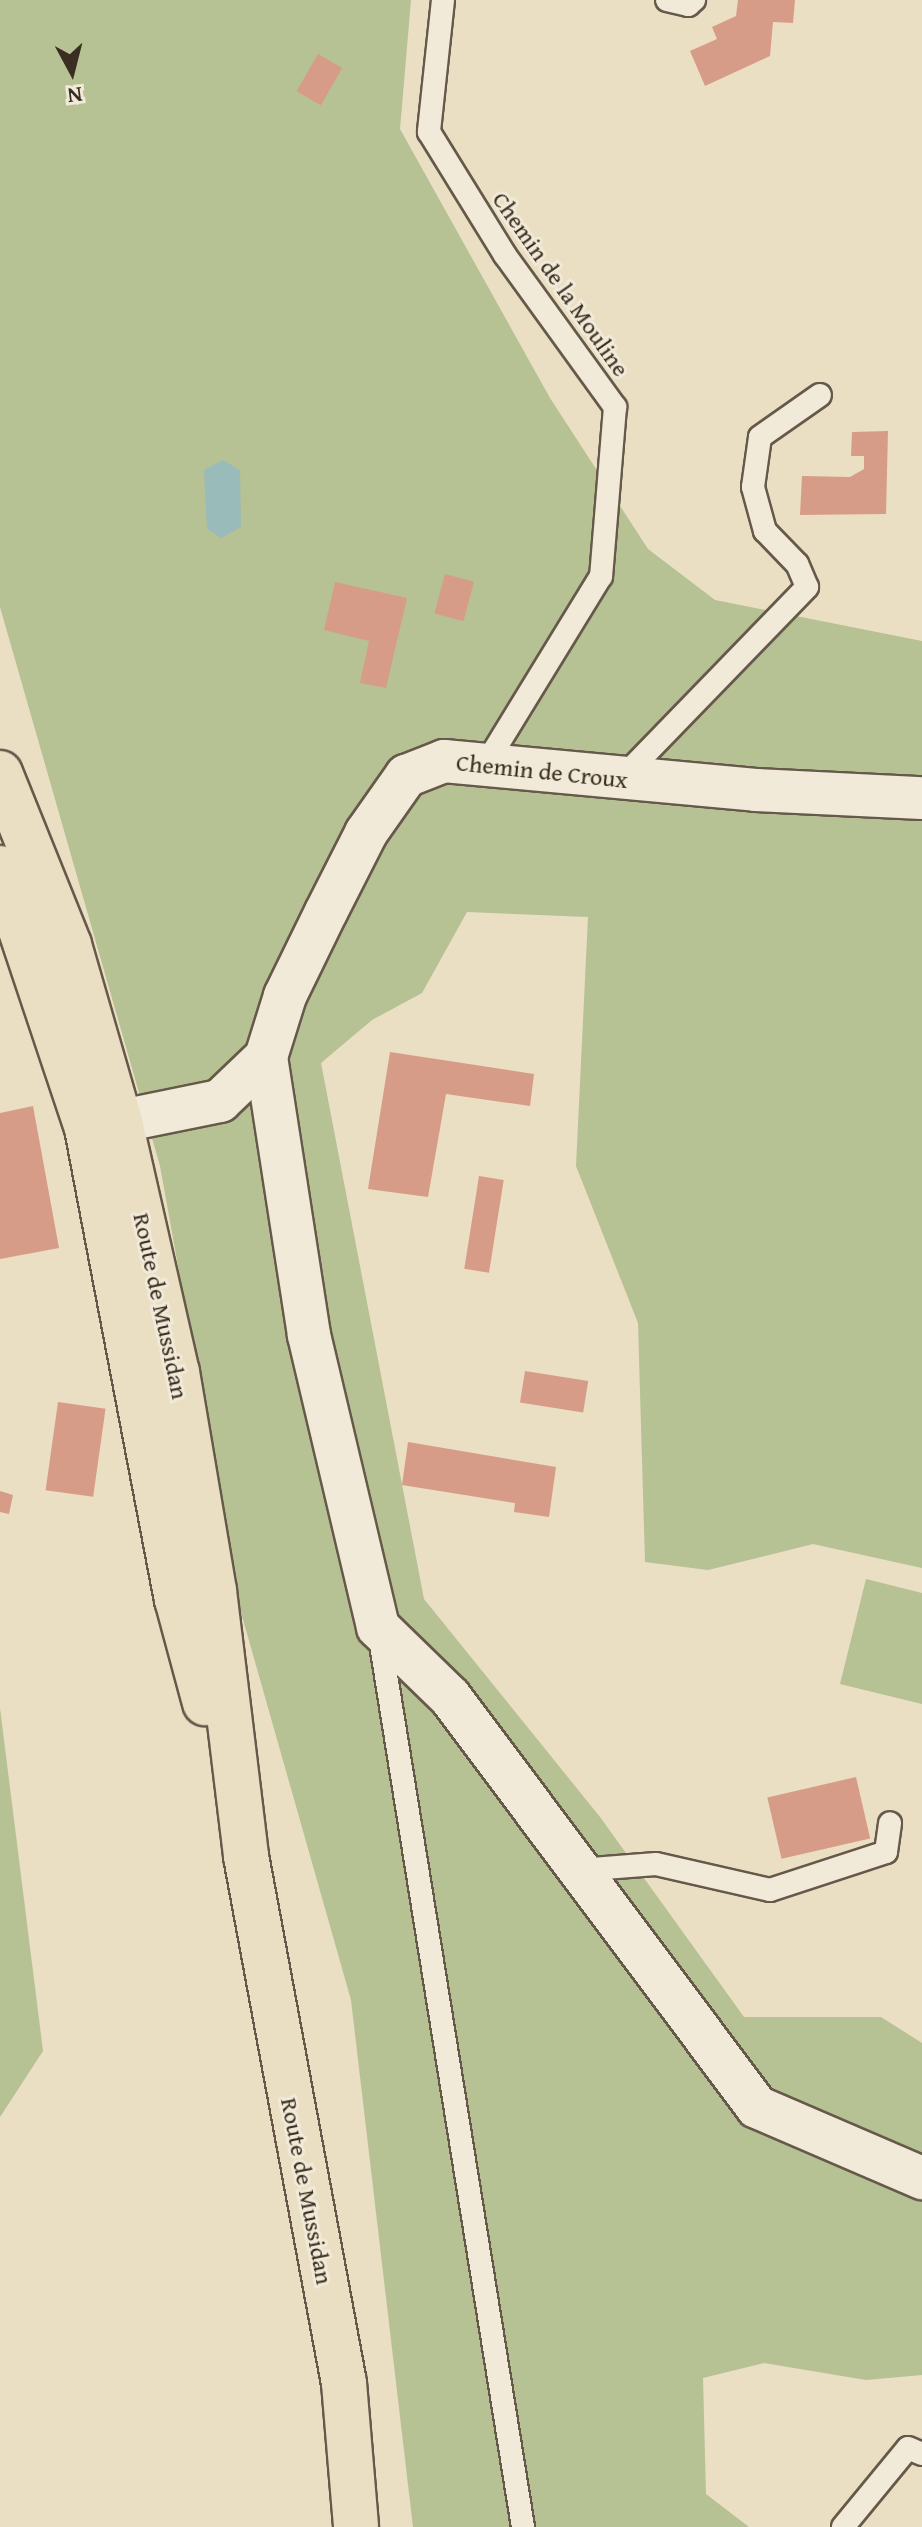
<!DOCTYPE html>
<html>
<head>
<meta charset="utf-8">
<style>
  body { margin:0 }
  #map { position:relative; width:922px; height:2527px; overflow:hidden; background:#eadec3; font-family:"Gentium Book Plus",serif }
  div>[style] { position:absolute }
  .green>* { inset:0; background:#b6c194 }
  .water>* { inset:0; background:#99bbb9 }
  .building>* { inset:0; background:#d79c88; transform-origin:0 0 }
  .roads { filter:drop-shadow(2px 0 #66594a) drop-shadow(-2px 0 #66594a) drop-shadow(0 2px #66594a) drop-shadow(0 -2px #66594a) }
  .service>* { height:22px; margin:-11px; padding:0 11px; transform-origin:11px; border-radius:11px; background:#f1ead8 }
  .minor>* { height:42px; margin:-21px; padding:0 21px; transform-origin:21px; border-radius:21px; background:#f1ead8 }
  .primary>* { height:44px; margin:-22px; padding:0 22px; transform-origin:22px; border-radius:22px; background:#eadec3 }
  span { translate:-50% -50%; white-space:nowrap; text-align:center; line-height:1.15; -webkit-text-stroke:6px #f1ead8; paint-order:stroke }
  .street-label { font-size:24px; color:#3a2d21 }
  .north { position:absolute; left:32px; top:32px; width:80px; height:80px; -webkit-text-stroke:6px #f1ead8; paint-order:stroke; rotate:173deg; font-size:22px; font-weight:700; line-height:32px; text-align:center; color:#3a2d21 }
  .north::after { content:''; display:block; margin:auto; width:28px; height:36px; background:#3a2d21; clip-path:polygon(50% 0,100% 100%,50% 72%,0 100%) }
</style>
</head>
<body>
<div id="map">
  <div class="green">
    <div style="clip-path:polygon(0 0,411px 0,400px 129px,550px 398px,648px 549px,715px 600px,922px 641px,922px 1568px,813px 1544px,708px 1570px,645px 1562px,638px 1323px,576px 1166px,588px 917px,467px 912px,422px 993px,372px 1020px,321px 1063px,424px 1599px,600px 1817px,744px 2017px,881px 2017px,922px 2043px,922px 2375px,866px 2380px,764px 2363px,703px 2378px,706px 2494px,749px 2527px,413px 2527px,351px 2000px,240px 1609px,160px 1166px,0 607px)"></div>
    <div style="clip-path:polygon(866px 1579px,922px 1593px,922px 1704px,840px 1684px)"></div>
    <div style="clip-path:polygon(0 1708px,43px 2051px,0 2117px)"></div>
  </div>
  <div class="water">
    <div style="clip-path:polygon(223px 460px,240px 470px,241px 527px,221px 538px,207px 529px,204px 470px)"></div>
  </div>
  <div class="building">
    <div style="clip-path:polygon(738px 0,795px 0,793px 23px,773px 22px,770px 56px,705px 86px,690px 51px,717px 39px,712px 27px,736px 16px)"></div>
    <div style="left:318px;top:54px;width:28px;height:43px;rotate:30deg"></div>
    <div style="clip-path:polygon(888px 431px,886px 514px,800px 515px,802px 476px,850px 477px,864px 469px,864px 456px,851px 456px,852px 432px)"></div>
    <div style="left:445px;top:574px;width:30px;height:41px;rotate:15deg"></div>
    <div style="clip-path:polygon(335px 582px,407px 598px,386px 688px,360px 683px,369px 641px,324px 630px)"></div>
    <div style="clip-path:polygon(390px 1052px,534px 1074px,530px 1106px,446px 1094px,428px 1197px,368px 1189px)"></div>
    <div style="clip-path:polygon(33px 1106px,59px 1248px,0 1259px,0 1113px)"></div>
    <div style="left:479px;top:1176px;width:25px;height:94px;rotate:9deg"></div>
    <div style="left:525px;top:1371px;width:64px;height:32px;rotate:9deg"></div>
    <div style="left:58px;top:1402px;width:48px;height:89px;rotate:8deg"></div>
    <div style="clip-path:polygon(408px 1442px,556px 1467px,549px 1517px,514px 1512px,515px 1503px,402px 1485px)"></div>
    <div style="clip-path:polygon(0 1491px,13px 1495px,9px 1514px,0 1512px)"></div>
    <div style="left:856px;top:1777px;width:63px;height:91px;rotate:77deg"></div>
  </div>
  <div class="roads">
    <div class="service">
      <div style="left:443px;top:0;width:133px;rotate:96.1deg"></div>
      <div style="left:429px;top:132px;width:145px;rotate:58.3deg"></div>
      <div style="left:505px;top:255px;width:188px;rotate:54.1deg"></div>
      <div style="left:615px;top:407px;width:170px;rotate:94.7deg"></div>
      <div style="left:601px;top:576px;width:224px;rotate:121.5deg"></div>
      <div style="left:667px;top:0;width:22px;rotate:13deg"></div>
      <div style="left:688px;top:5px;width:8px;rotate:-40deg"></div>
      <div style="left:622px;top:778px;width:266px;rotate:-45.9deg"></div>
      <div style="left:807px;top:587px;width:25px;rotate:-113deg"></div>
      <div style="left:797px;top:564px;width:46px;rotate:-134.1deg"></div>
      <div style="left:765px;top:531px;width:46px;rotate:-105.3deg"></div>
      <div style="left:753px;top:487px;width:50px;rotate:-82deg"></div>
      <div style="left:760px;top:437px;width:73px;rotate:-35deg"></div>
      <div style="left:379px;top:1632px;width:907px;rotate:80.86deg"></div>
      <div style="left:579px;top:1870px;width:77px;rotate:-4.5deg"></div>
      <div style="left:656px;top:1864px;width:117px;rotate:12.8deg"></div>
      <div style="left:770px;top:1890px;width:122px;rotate:-18.1deg"></div>
      <div style="left:886px;top:1852px;width:29px;rotate:-82deg"></div>
      <div style="left:843px;top:2527px;width:102px;rotate:-50.6deg"></div>
      <div style="left:908px;top:2448px;width:15px;rotate:23deg"></div>
    </div>
    <div class="minor">
      <div style="left:266px;top:1057px;width:281px;rotate:81.2deg"></div>
      <div style="left:309px;top:1335px;width:300px;rotate:76.7deg"></div>
      <div style="left:378px;top:1627px;width:100px;rotate:44.2deg"></div>
      <div style="left:450px;top:1697px;width:512px;rotate:53.17deg"></div>
      <div style="left:757px;top:2107px;width:180px;rotate:23.3deg"></div>
      <div style="left:87px;top:1128px;width:136px;rotate:-11.5deg"></div>
      <div style="left:220px;top:1101px;width:64px;rotate:-43.7deg"></div>
      <div style="left:266px;top:1057px;width:64px;rotate:-72.7deg"></div>
      <div style="left:285px;top:996px;width:93px;rotate:-64deg"></div>
      <div style="left:326px;top:912px;width:89px;rotate:-63.1deg"></div>
      <div style="left:366px;top:833px;width:70px;rotate:-54.9deg"></div>
      <div style="left:406px;top:776px;width:41px;rotate:-21.5deg"></div>
      <div style="left:444px;top:761px;width:313px;rotate:5.3deg"></div>
      <div style="left:756px;top:790px;width:166px;rotate:2.8deg"></div>
    </div>
    <div class="primary">
      <div style="left:0;top:773px;width:185px;rotate:68.1deg"></div>
      <div style="left:69px;top:945px;width:184px;rotate:73.9deg"></div>
      <div style="left:120px;top:1122px;width:256px;rotate:77.2deg"></div>
      <div style="left:177px;top:1372px;width:222px;rotate:80.4deg"></div>
      <div style="left:214px;top:1591px;width:267px;rotate:83.1deg"></div>
      <div style="left:246px;top:1856px;width:536px;rotate:79.47deg"></div>
      <div style="left:344px;top:2383px;width:144px;rotate:85.2deg"></div>
      <div style="left:0;top:868px;width:274px;rotate:71.5deg"></div>
      <div style="left:87px;top:1128px;width:480px;rotate:79.2deg"></div>
      <div style="left:177px;top:1599px;width:108px;rotate:74.9deg"></div>
    </div>
  </div>
  <div class="street-label">
    <span style="left:561px;top:284px;rotate:55deg">Chemin de la Mouline</span>
    <span style="left:542px;top:771px;rotate:6deg">Chemin de Croux</span>
    <span style="left:161px;top:1306px;rotate:78deg">Route de Mussidan</span>
    <span style="left:307px;top:2191px;rotate:79deg">Route de Mussidan</span>
  </div>
  <div class="north">N</div>
</div>
</body>
</html>
